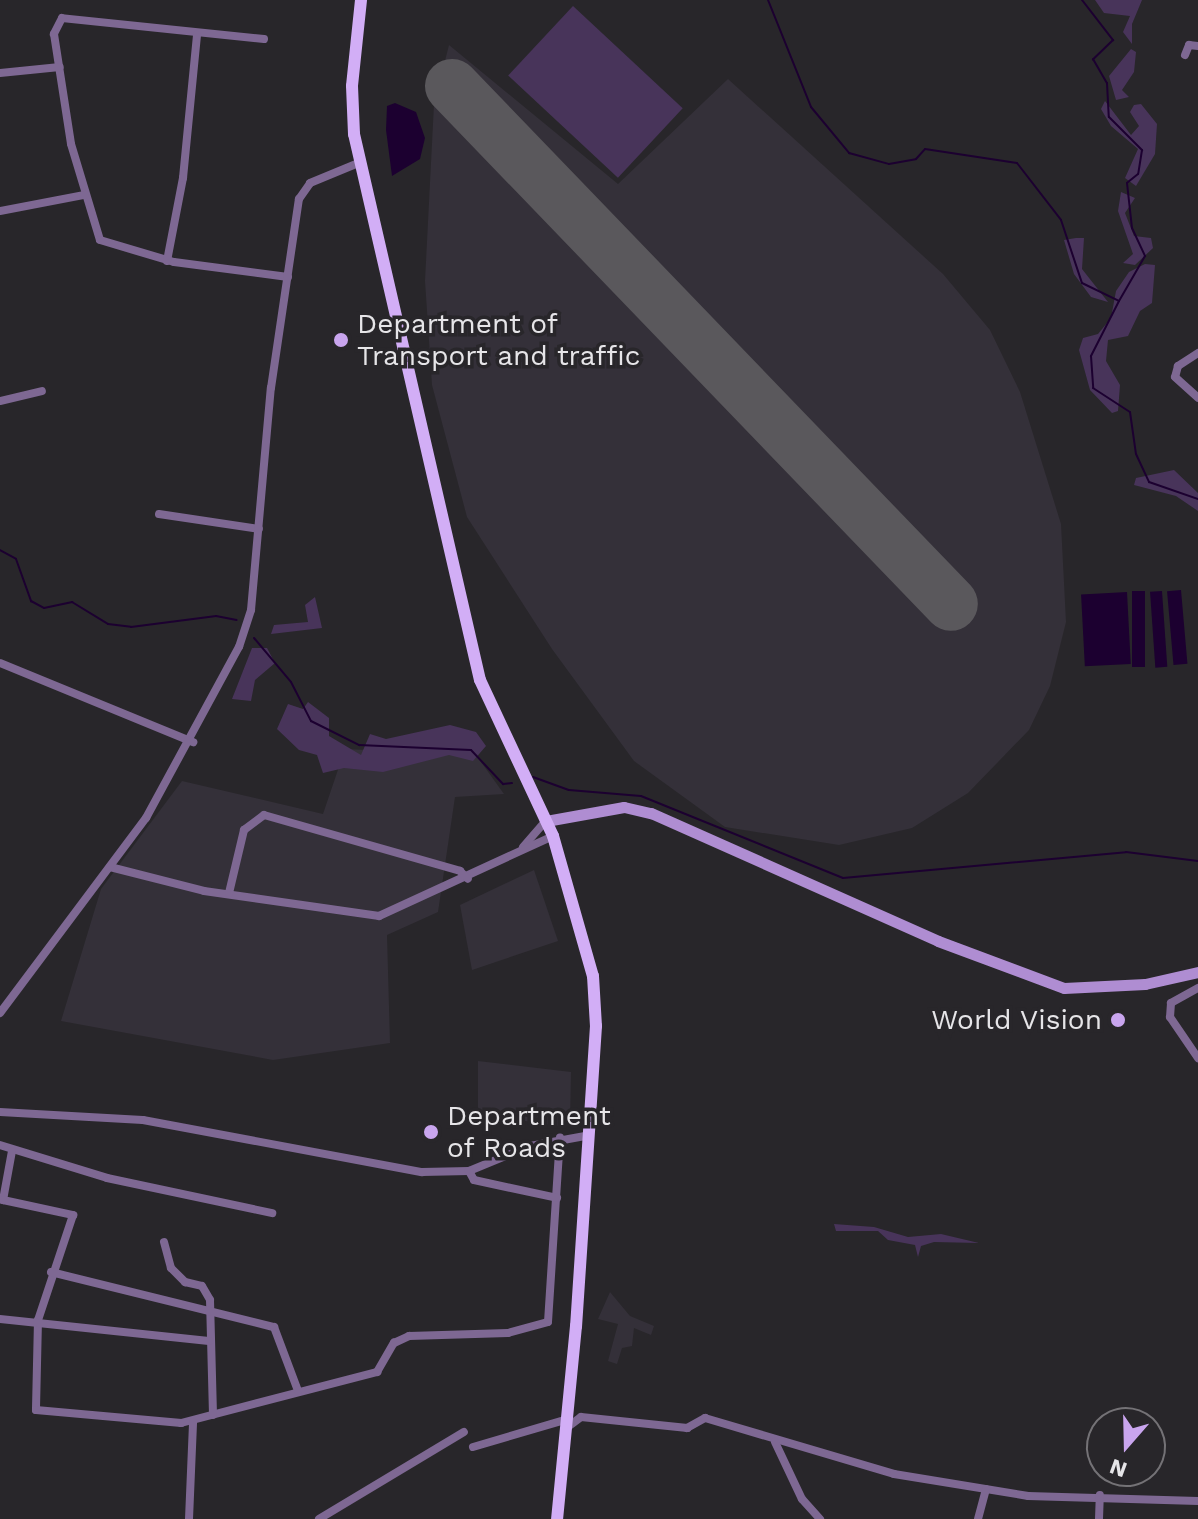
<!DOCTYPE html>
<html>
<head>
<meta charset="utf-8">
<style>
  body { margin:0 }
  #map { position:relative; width:1198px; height:1519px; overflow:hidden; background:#28262a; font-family:"Work Sans",sans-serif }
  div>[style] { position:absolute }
  .built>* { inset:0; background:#343039 }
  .green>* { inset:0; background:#48345a; transform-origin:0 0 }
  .water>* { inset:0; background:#1c0030; transform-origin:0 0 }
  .stream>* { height:2px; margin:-1px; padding:0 1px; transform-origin:1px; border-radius:1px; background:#1c0030 }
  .runway>* { height:54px; margin:-27px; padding:0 27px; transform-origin:27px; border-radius:27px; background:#5a585c }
  .minor>* { height:8px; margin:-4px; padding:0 4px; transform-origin:4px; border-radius:4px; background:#7e6893 }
  .secondary>* { height:11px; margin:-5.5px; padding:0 5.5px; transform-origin:5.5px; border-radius:5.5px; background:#af8dd2 }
  .primary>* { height:12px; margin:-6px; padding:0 6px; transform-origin:6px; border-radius:6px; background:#d2aef6 }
  .dots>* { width:22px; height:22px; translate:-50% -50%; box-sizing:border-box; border:4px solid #28262a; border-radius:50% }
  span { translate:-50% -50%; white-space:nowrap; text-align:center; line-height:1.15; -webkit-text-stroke:7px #28262a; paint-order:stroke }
  .poi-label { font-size:28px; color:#e6e5e8 }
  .left { translate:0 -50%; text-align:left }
  .right { translate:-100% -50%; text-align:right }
  .north { position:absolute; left:1086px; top:1407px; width:80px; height:80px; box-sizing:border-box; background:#28262a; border:2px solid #747276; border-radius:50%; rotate:200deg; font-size:22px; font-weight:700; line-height:32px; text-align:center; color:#e6e5e8 }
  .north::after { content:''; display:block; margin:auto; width:28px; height:36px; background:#c9a5ee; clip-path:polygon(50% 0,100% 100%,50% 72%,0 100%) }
</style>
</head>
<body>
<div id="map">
  <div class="built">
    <div style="clip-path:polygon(449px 45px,618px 184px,728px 79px,943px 274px,990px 330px,1020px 392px,1061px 524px,1066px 622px,1050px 686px,1029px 730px,968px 793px,912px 828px,839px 845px,725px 827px,634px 761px,552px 649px,467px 517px,432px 385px,425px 281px,434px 104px)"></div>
    <div style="clip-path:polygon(345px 749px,476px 755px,504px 794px,455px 797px,438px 912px,387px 935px,390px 1043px,273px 1060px,61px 1021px,101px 889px,182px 781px,323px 814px)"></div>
    <div style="clip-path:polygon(534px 870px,558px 941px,472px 970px,460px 905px)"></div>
    <div style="clip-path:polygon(478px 1061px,571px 1072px,570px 1121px,566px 1127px,478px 1114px)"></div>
    <div style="clip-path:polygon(610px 1292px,630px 1316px,654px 1326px,651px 1335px,634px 1328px,632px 1346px,622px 1348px,617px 1364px,608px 1361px,618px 1324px,598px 1319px)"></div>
  </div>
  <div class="green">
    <div style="clip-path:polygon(1095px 0,1142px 0,1132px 24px,1132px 44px,1123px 32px,1130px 16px,1104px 13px)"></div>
    <div style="left:573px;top:6px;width:150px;height:95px;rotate:43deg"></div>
    <div style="clip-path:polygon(1131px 49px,1136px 52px,1134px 72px,1122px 90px,1129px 97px,1116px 100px,1109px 76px)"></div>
    <div style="clip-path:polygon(1105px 101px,1131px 135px,1139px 126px,1130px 112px,1134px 105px,1141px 104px,1157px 124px,1155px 154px,1136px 186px,1125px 178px,1138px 149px,1111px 126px,1101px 109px)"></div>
    <div style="clip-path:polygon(1121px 192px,1135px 198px,1125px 213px,1134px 236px,1151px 238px,1153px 248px,1135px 265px,1123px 263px,1133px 254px,1118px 211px)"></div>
    <div style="clip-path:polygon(1076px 238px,1084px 238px,1082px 269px,1108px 302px,1091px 297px,1074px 274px,1064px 240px)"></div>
    <div style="clip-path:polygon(1145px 264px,1155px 265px,1152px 303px,1140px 311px,1128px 336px,1108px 340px,1106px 361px,1120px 385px,1118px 411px,1112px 413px,1090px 390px,1079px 350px,1083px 338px,1098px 334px,1111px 318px,1116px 291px,1129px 272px)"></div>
    <div style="clip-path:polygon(1174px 470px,1198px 493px,1198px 511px,1176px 496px,1134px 485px,1136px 478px)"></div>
    <div style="clip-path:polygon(315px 597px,322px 628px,271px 634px,274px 625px,308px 622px,305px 605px)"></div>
    <div style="clip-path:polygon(252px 648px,267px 648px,275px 663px,255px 680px,251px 701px,232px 699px)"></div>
    <div style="clip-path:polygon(308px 702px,329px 718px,329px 736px,361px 755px,370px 734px,386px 739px,450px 725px,476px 732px,486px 746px,473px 761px,449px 755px,383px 772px,344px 768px,323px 773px,317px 755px,299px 750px,277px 729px,288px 704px,303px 709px)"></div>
    <div style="clip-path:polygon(834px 1224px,874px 1227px,908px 1237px,941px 1234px,979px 1243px,934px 1242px,921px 1246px,918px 1257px,915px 1245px,888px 1240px,878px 1231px,836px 1231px)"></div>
  </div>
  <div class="water">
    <div style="clip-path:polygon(395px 103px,416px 112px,425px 138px,420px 159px,392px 176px,386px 130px,387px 106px)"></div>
    <div style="left:1181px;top:590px;width:74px;height:14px;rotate:85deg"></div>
    <div style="left:1132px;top:591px;width:13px;height:76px"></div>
    <div style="left:1162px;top:591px;width:76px;height:12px;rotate:86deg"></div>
    <div style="left:1127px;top:592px;width:72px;height:46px;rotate:87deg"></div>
  </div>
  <div class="stream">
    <div style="left:768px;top:0;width:115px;rotate:68.1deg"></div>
    <div style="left:811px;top:107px;width:60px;rotate:50.4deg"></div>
    <div style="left:849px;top:153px;width:41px;rotate:15.4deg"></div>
    <div style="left:889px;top:164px;width:27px;rotate:-10deg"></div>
    <div style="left:916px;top:159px;width:13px;rotate:-48deg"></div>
    <div style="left:925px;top:149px;width:93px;rotate:8.7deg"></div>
    <div style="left:1017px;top:163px;width:72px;rotate:52.3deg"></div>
    <div style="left:1061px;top:220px;width:66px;rotate:71.6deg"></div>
    <div style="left:1082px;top:283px;width:41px;rotate:25.9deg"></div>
    <div style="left:1119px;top:301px;width:62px;rotate:117deg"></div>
    <div style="left:1091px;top:356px;width:32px;rotate:86deg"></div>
    <div style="left:1093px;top:388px;width:44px;rotate:33deg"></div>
    <div style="left:1130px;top:412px;width:42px;rotate:81.9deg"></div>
    <div style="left:1136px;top:454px;width:31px;rotate:65deg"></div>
    <div style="left:1149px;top:482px;width:52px;rotate:19.1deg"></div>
    <div style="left:1082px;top:0;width:51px;rotate:52.2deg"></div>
    <div style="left:1113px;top:40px;width:28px;rotate:136deg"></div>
    <div style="left:1093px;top:59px;width:28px;rotate:60deg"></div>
    <div style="left:1107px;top:83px;width:34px;rotate:87deg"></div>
    <div style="left:1109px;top:117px;width:47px;rotate:45deg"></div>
    <div style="left:1142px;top:150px;width:24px;rotate:99deg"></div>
    <div style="left:1138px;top:174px;width:14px;rotate:141deg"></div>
    <div style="left:1127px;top:183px;width:45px;rotate:83.7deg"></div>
    <div style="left:1132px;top:228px;width:31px;rotate:65deg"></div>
    <div style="left:1145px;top:256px;width:52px;rotate:120deg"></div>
    <div style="left:0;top:550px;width:18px;rotate:29deg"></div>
    <div style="left:16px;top:559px;width:45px;rotate:70.3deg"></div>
    <div style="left:31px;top:601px;width:15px;rotate:28deg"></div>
    <div style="left:44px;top:608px;width:29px;rotate:-12deg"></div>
    <div style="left:72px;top:602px;width:42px;rotate:31.4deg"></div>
    <div style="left:108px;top:624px;width:23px;rotate:7deg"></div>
    <div style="left:131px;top:627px;width:86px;rotate:-7.4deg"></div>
    <div style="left:216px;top:616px;width:21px;rotate:11deg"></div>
    <div style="left:254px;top:638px;width:57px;rotate:49.9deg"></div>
    <div style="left:291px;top:682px;width:44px;rotate:62.9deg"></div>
    <div style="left:311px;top:721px;width:54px;rotate:26.6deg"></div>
    <div style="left:359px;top:745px;width:112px;rotate:2.6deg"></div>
    <div style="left:471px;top:750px;width:47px;rotate:46.7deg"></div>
    <div style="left:503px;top:784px;width:9px;rotate:-6deg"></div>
    <div style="left:533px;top:777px;width:38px;rotate:20deg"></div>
    <div style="left:569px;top:790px;width:72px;rotate:4.8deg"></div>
    <div style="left:641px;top:796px;width:218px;rotate:22.1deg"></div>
    <div style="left:843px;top:878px;width:284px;rotate:-5.2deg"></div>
    <div style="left:1126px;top:852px;width:73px;rotate:7.1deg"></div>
  </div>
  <div class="runway">
    <div style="left:452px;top:86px;width:719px;rotate:46.07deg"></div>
  </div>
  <div class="minor">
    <div style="left:264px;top:39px;width:203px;rotate:-174.1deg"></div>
    <div style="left:62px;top:18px;width:18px;rotate:117deg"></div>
    <div style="left:54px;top:34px;width:111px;rotate:81.2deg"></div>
    <div style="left:71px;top:144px;width:100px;rotate:73.2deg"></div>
    <div style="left:100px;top:240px;width:77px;rotate:16.6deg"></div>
    <div style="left:174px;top:262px;width:115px;rotate:7.5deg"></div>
    <div style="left:1185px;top:55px;width:11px;rotate:-68deg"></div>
    <div style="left:1189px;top:45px;width:9px;rotate:6deg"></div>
    <div style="left:0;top:73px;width:60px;rotate:-5.7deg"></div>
    <div style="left:0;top:211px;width:86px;rotate:-10.8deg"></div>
    <div style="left:167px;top:261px;width:85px;rotate:-79.1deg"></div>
    <div style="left:183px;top:178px;width:144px;rotate:-84.4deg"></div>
    <div style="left:1198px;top:353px;width:24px;rotate:147deg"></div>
    <div style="left:1178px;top:366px;width:11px;rotate:105deg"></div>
    <div style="left:1175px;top:377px;width:31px;rotate:42deg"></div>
    <div style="left:0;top:401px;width:43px;rotate:-13.4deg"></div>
    <div style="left:159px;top:514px;width:101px;rotate:8.5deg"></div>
    <div style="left:0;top:663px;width:209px;rotate:22.3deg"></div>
    <div style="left:523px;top:847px;width:35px;rotate:-49deg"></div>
    <div style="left:110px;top:867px;width:97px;rotate:14.3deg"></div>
    <div style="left:204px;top:891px;width:177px;rotate:8.1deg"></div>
    <div style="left:379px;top:916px;width:192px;rotate:-24.7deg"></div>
    <div style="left:229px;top:893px;width:65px;rotate:-76.6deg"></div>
    <div style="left:244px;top:830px;width:25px;rotate:-37deg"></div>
    <div style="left:264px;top:815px;width:204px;rotate:15.9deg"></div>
    <div style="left:460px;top:871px;width:11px;rotate:45deg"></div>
    <div style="left:1198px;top:988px;width:31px;rotate:151deg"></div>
    <div style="left:1171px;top:1003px;width:14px;rotate:94deg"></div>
    <div style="left:1170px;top:1017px;width:50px;rotate:55.7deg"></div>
    <div style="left:0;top:1013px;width:244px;rotate:-53.2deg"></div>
    <div style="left:146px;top:818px;width:195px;rotate:-61.5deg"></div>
    <div style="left:239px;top:647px;width:39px;rotate:-72deg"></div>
    <div style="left:251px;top:610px;width:223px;rotate:-84.9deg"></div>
    <div style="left:271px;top:388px;width:191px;rotate:-81.6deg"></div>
    <div style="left:299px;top:199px;width:19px;rotate:-55deg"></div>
    <div style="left:310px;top:183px;width:55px;rotate:-22.4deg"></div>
    <div style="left:0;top:1112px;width:143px;rotate:3.2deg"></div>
    <div style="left:143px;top:1120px;width:284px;rotate:10.6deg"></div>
    <div style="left:422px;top:1172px;width:47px;rotate:-1.2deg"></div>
    <div style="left:469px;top:1171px;width:66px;rotate:-22.3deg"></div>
    <div style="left:530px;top:1146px;width:56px;rotate:-10.3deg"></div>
    <div style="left:0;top:1145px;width:112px;rotate:17.1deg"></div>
    <div style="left:107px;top:1178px;width:169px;rotate:12deg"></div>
    <div style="left:12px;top:1151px;width:50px;rotate:100.4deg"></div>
    <div style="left:3px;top:1200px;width:72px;rotate:12.1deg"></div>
    <div style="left:73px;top:1215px;width:111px;rotate:108.4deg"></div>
    <div style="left:38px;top:1320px;width:90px;rotate:91.3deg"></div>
    <div style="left:36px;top:1410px;width:146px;rotate:5.1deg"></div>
    <div style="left:181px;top:1423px;width:203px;rotate:-14.6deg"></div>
    <div style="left:377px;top:1372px;width:34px;rotate:-60deg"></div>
    <div style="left:394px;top:1343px;width:17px;rotate:-25deg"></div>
    <div style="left:409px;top:1336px;width:99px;rotate:-1.7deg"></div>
    <div style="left:508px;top:1333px;width:41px;rotate:-15.4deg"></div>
    <div style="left:548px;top:1322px;width:185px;rotate:-86.3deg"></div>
    <div style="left:469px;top:1171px;width:10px;rotate:61deg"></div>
    <div style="left:474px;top:1180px;width:85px;rotate:12.2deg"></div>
    <div style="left:164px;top:1242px;width:27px;rotate:75deg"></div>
    <div style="left:171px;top:1268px;width:20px;rotate:45deg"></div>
    <div style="left:185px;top:1282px;width:17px;rotate:13deg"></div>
    <div style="left:202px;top:1286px;width:16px;rotate:60deg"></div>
    <div style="left:210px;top:1300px;width:115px;rotate:88.5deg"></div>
    <div style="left:51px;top:1272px;width:230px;rotate:13.9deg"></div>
    <div style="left:274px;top:1327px;width:68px;rotate:69.4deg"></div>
    <div style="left:0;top:1319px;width:210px;rotate:6deg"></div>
    <div style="left:565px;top:1429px;width:20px;rotate:-37deg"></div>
    <div style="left:581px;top:1417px;width:107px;rotate:5.9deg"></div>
    <div style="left:687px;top:1428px;width:21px;rotate:-29deg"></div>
    <div style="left:705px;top:1418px;width:197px;rotate:16.5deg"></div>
    <div style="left:894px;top:1474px;width:136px;rotate:9.3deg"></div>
    <div style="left:1028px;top:1496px;width:170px;rotate:1.7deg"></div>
    <div style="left:775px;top:1442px;width:63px;rotate:64.7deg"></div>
    <div style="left:802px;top:1499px;width:27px;rotate:48deg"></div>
    <div style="left:473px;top:1447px;width:96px;rotate:-16.4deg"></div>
    <div style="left:189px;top:1519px;width:97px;rotate:-87.6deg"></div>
    <div style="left:319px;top:1519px;width:169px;rotate:-31deg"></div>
    <div style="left:978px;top:1519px;width:31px;rotate:-75deg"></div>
    <div style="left:1099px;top:1519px;width:24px;rotate:-88deg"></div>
  </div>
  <div class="secondary">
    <div style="left:546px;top:821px;width:79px;rotate:-10.2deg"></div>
    <div style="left:624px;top:807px;width:28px;rotate:13deg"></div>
    <div style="left:651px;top:813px;width:314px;rotate:24deg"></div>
    <div style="left:938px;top:941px;width:134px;rotate:20.5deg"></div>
    <div style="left:1064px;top:988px;width:81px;rotate:-2.8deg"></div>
    <div style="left:1145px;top:984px;width:54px;rotate:-12.8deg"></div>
  </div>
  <div class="primary">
    <div style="left:361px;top:0;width:86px;rotate:96deg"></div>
    <div style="left:352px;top:86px;width:48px;rotate:87.6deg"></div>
    <div style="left:354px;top:134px;width:560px;rotate:77.01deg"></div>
    <div style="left:480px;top:680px;width:172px;rotate:64.9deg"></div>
    <div style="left:553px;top:836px;width:146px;rotate:74.1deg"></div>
    <div style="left:593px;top:976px;width:50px;rotate:86.6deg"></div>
    <div style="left:596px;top:1026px;width:301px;rotate:93.8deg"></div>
    <div style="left:576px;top:1326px;width:194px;rotate:95.6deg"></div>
  </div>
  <div class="dots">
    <div style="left:341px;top:340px;background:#c9a5ee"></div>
    <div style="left:1118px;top:1020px;background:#c9a5ee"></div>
    <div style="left:431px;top:1132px;background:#c9a5ee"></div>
  </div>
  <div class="poi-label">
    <span class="left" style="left:357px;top:340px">Department of<br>Transport and traffic</span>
    <span class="right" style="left:1102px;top:1020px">World Vision</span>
    <span class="left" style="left:447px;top:1132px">Department<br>of Roads</span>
  </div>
  <div class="north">N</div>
</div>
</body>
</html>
